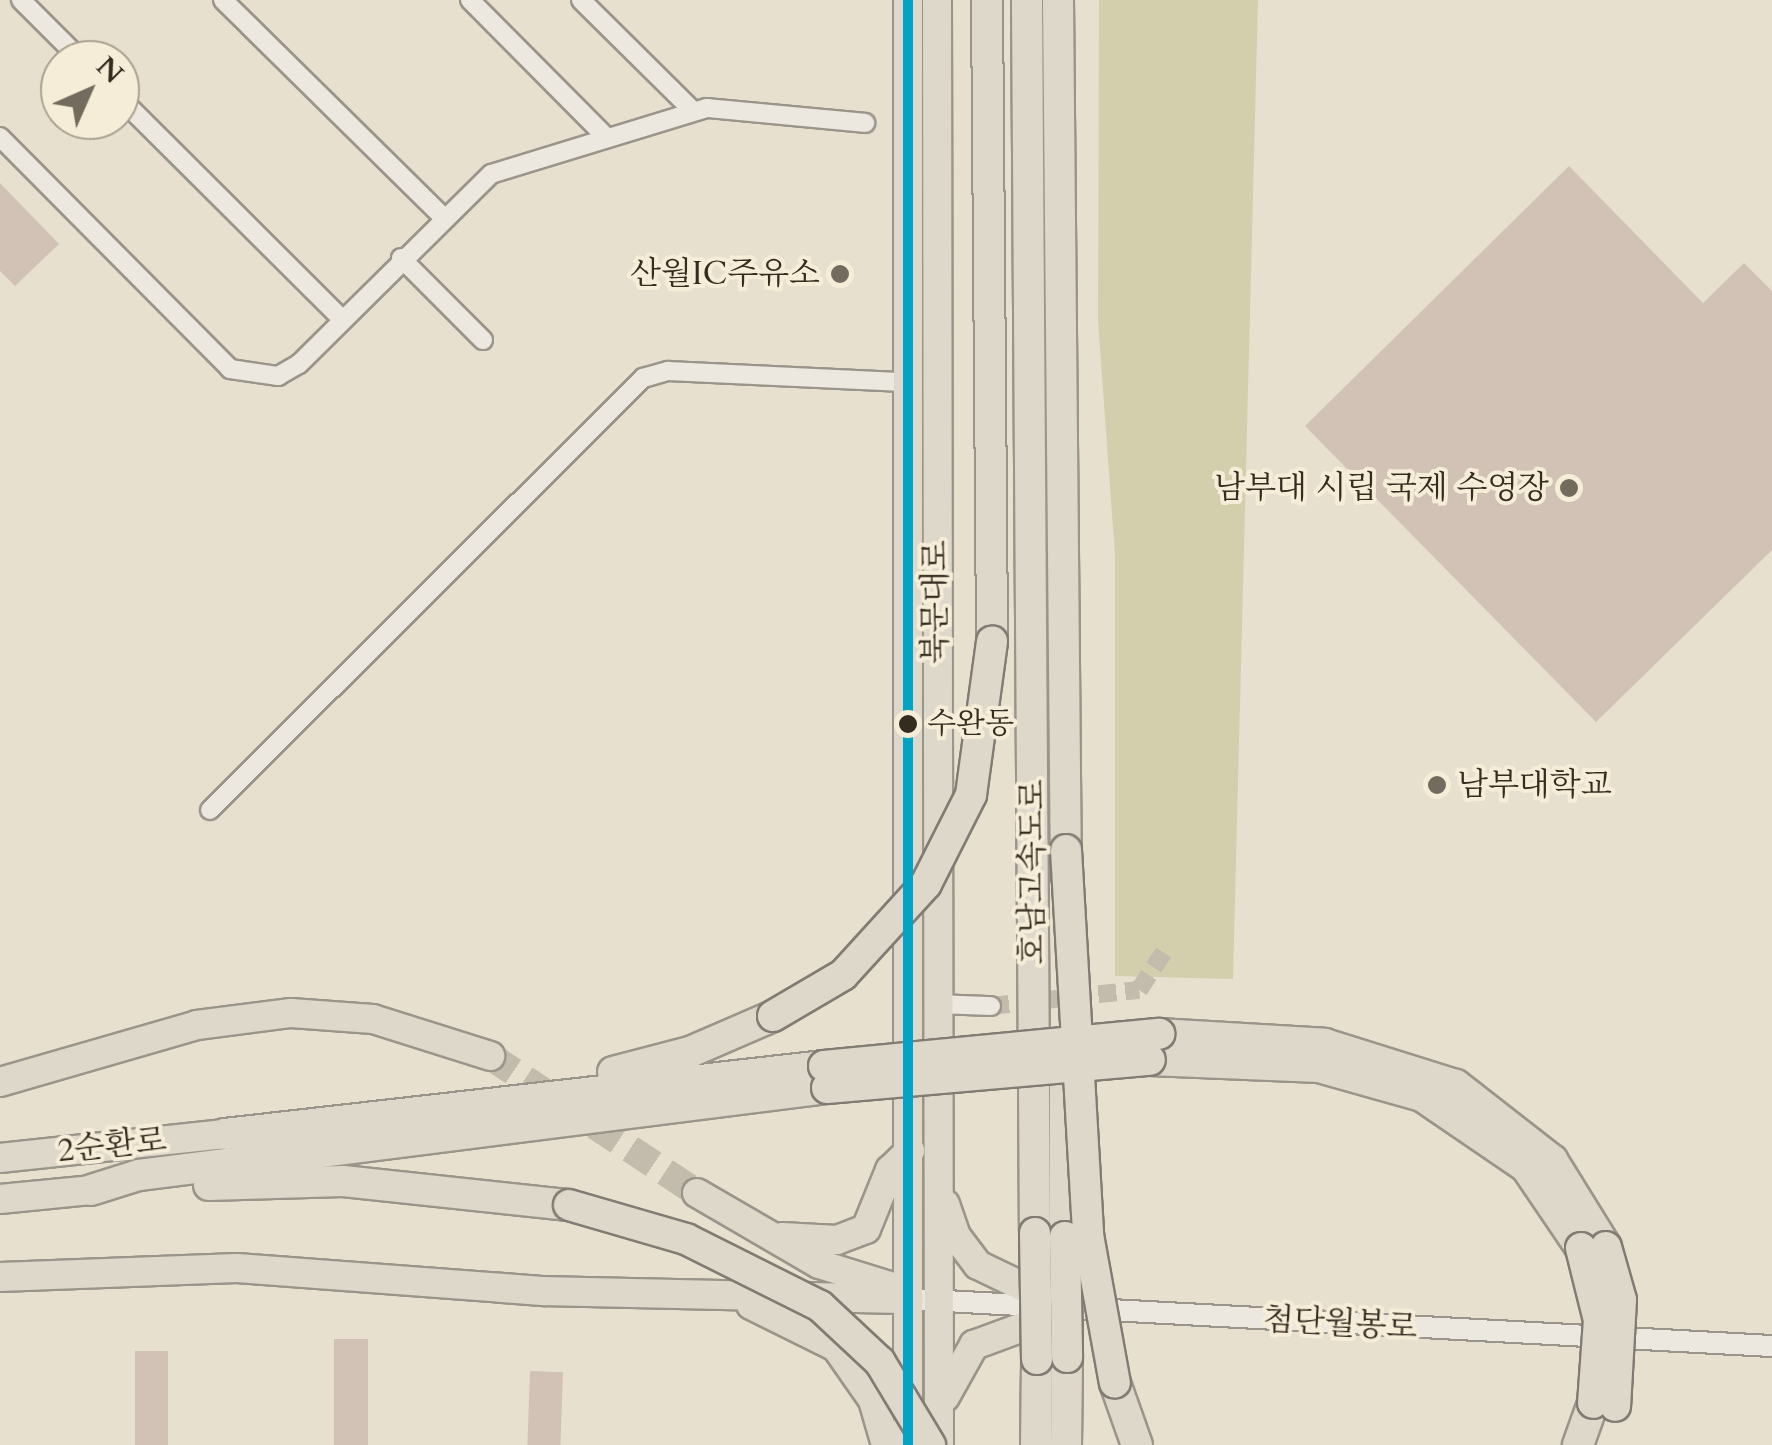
<!DOCTYPE html>
<html>
<head>
<meta charset="utf-8">
<style>
  body { margin:0 }
  #map { position:relative; width:1772px; height:1445px; overflow:hidden; background:#e7e0cf; font-family:Cardo,"Noto Serif KR",serif }
  div>[style] { position:absolute }
  .green>* { inset:0; background:#d3cfac }
  .building>* { inset:0; background:#d2c1b5; transform-origin:0 0 }
  .minor-tunnel>* { height:18px; margin-top:-9px; transform-origin:0; background:repeating-linear-gradient(90deg,#c3bcac 0 18px,transparent 0 27px) }
  .trunk-tunnel>* { height:28px; margin-top:-14px; transform-origin:0; background:repeating-linear-gradient(90deg,#c3bcac 0 28px,transparent 0 42px) }
  .roads { filter:drop-shadow(2px 0 #9a958a) drop-shadow(-2px 0 #9a958a) drop-shadow(0 2px #9a958a) drop-shadow(0 -2px #9a958a) }
  .minor>* { height:18px; margin:-9px; padding:0 9px; transform-origin:9px; border-radius:9px; background:#ece8df }
  .tertiary>* { height:20px; margin:-10px; padding:0 10px; transform-origin:10px; border-radius:10px; background:#ece8df }
  .primary>* { height:28px; margin:-14px; padding:0 14px; transform-origin:14px; border-radius:14px; background:#ded8ca }
  .trunk>* { height:28px; margin:-14px; padding:0 14px; transform-origin:14px; border-radius:14px; background:#ded8ca }
  .motorway>* { height:30px; margin:-15px; padding:0 15px; transform-origin:15px; border-radius:15px; background:#ded8ca }
  .bridges { filter:drop-shadow(2px 0 #817c73) drop-shadow(-2px 0 #817c73) drop-shadow(0 2px #817c73) drop-shadow(0 -2px #817c73) }
  .motorway-bridge>* { height:30px; margin:-15px; padding:0 15px; transform-origin:15px; border-radius:15px; background:#ded8ca }
  .bus-1>* { height:10px; margin:-5px; padding:0 5px; transform-origin:5px; border-radius:5px; background:#03a3c5 }
  .dots>* { width:28px; height:28px; translate:-50% -50%; box-sizing:border-box; border:5px solid #f6edd9; border-radius:50% }
  span { translate:-50% -50%; white-space:nowrap; text-align:center; line-height:1.15; -webkit-text-stroke:8px #f6edd9; paint-order:stroke }
  .bus-label { font-size:30px; color:#352c20 }
  .left { translate:0 -50%; text-align:left }
  .poi-label { font-size:32px; color:#352c20 }
  .right { translate:-100% -50%; text-align:right }
  .street-label { font-size:32px; color:#352c20 }
  .north { position:absolute; left:40px; top:40px; width:100px; height:100px; box-sizing:border-box; background:#f6edd9; border:2px solid #a9a08f; border-radius:50%; rotate:45deg; font-size:28px; font-weight:700; line-height:40px; text-align:center; color:#352c20 }
  .north::after { content:''; display:block; margin:auto; width:35px; height:45px; background:#736b5d; clip-path:polygon(50% 0,100% 100%,50% 72%,0 100%) }
</style>
</head>
<body>
<div id="map">
  <div class="green">
    <div style="clip-path:polygon(1099px 0,1258px 0,1233px 979px,1115px 976px,1115px 556px,1098px 321px)"></div>
  </div>
  <div class="building">
    <div style="clip-path:polygon(1569px 166px,1703px 303px,1744px 263px,1772px 291px,1772px 550px,1596px 722px,1305px 426px)"></div>
    <div style="clip-path:polygon(0 183px,59px 244px,15px 286px,0 271px)"></div>
    <div style="left:334px;top:1339px;width:34px;height:106px"></div>
    <div style="left:135px;top:1351px;width:33px;height:94px"></div>
    <div style="left:530px;top:1371px;width:33px;height:74px;rotate:2deg"></div>
  </div>
  <div class="minor-tunnel">
    <div style="left:991px;top:1006px;width:149px;rotate:-6.2deg"></div>
    <div style="left:1139px;top:990px;width:45px;rotate:-56.7deg"></div>
  </div>
  <div class="trunk-tunnel">
    <div style="left:490px;top:1056px;width:248px;rotate:33.5deg"></div>
  </div>
  <div class="roads">
    <div class="minor">
      <div style="left:21px;top:0;width:85px;rotate:45deg"></div>
      <div style="left:223px;top:0;width:308px;rotate:44.6deg"></div>
      <div style="left:470px;top:0;width:193px;rotate:45.2deg"></div>
      <div style="left:581px;top:0;width:158px;rotate:44.7deg"></div>
      <div style="left:120px;top:98px;width:313px;rotate:44.9deg"></div>
      <div style="left:0;top:137px;width:327px;rotate:45.2deg"></div>
      <div style="left:230px;top:369px;width:49px;rotate:8.3deg"></div>
      <div style="left:278px;top:376px;width:24px;rotate:-30deg"></div>
      <div style="left:299px;top:364px;width:270px;rotate:-44.7deg"></div>
      <div style="left:491px;top:174px;width:226px;rotate:-17deg"></div>
      <div style="left:707px;top:108px;width:159px;rotate:5.4deg"></div>
      <div style="left:401px;top:258px;width:116px;rotate:45deg"></div>
      <div style="left:210px;top:810px;width:612px;rotate:-44.93deg"></div>
      <div style="left:643px;top:378px;width:26px;rotate:-16deg"></div>
      <div style="left:668px;top:371px;width:236px;rotate:2.7deg"></div>
      <div style="left:938px;top:1004px;width:53px;rotate:2.2deg"></div>
    </div>
    <div class="tertiary">
      <div style="left:909px;top:1299px;width:864px;rotate:3.12deg"></div>
    </div>
    <div class="primary">
      <div style="left:908px;top:0;width:1445px;rotate:90deg"></div>
      <div style="left:937px;top:0;width:1445px;rotate:89.92deg"></div>
      <div style="left:945px;top:1204px;width:34px;rotate:71deg"></div>
      <div style="left:956px;top:1236px;width:36px;rotate:53deg"></div>
      <div style="left:978px;top:1265px;width:85px;rotate:25.7deg"></div>
      <div style="left:945px;top:1397px;width:60px;rotate:-60.9deg"></div>
      <div style="left:974px;top:1345px;width:90px;rotate:-20.3deg"></div>
    </div>
    <div class="trunk">
      <div style="left:0;top:1082px;width:205px;rotate:-16.1deg"></div>
      <div style="left:197px;top:1025px;width:95px;rotate:-7.3deg"></div>
      <div style="left:291px;top:1013px;width:82px;rotate:4.2deg"></div>
      <div style="left:373px;top:1019px;width:123px;rotate:17.5deg"></div>
      <div style="left:0;top:1158px;width:226px;rotate:-6.1deg"></div>
      <div style="left:697px;top:1193px;width:141px;rotate:30.2deg"></div>
      <div style="left:819px;top:1264px;width:81px;rotate:17.3deg"></div>
      <div style="left:0;top:1199px;width:91px;rotate:-5.6deg"></div>
      <div style="left:782px;top:1237px;width:55px;rotate:3.1deg"></div>
      <div style="left:837px;top:1240px;width:31px;rotate:-21deg"></div>
      <div style="left:866px;top:1229px;width:64px;rotate:-67.9deg"></div>
      <div style="left:890px;top:1170px;width:28px;rotate:-44deg"></div>
      <div style="left:0;top:1277px;width:237px;rotate:-2.2deg"></div>
      <div style="left:237px;top:1268px;width:309px;rotate:4.3deg"></div>
      <div style="left:545px;top:1291px;width:364px;rotate:1.3deg"></div>
      <div style="left:751px;top:1305px;width:95px;rotate:26.3deg"></div>
      <div style="left:836px;top:1347px;width:65px;rotate:55.1deg"></div>
      <div style="left:873px;top:1400px;width:47px;rotate:73.9deg"></div>
    </div>
    <div class="motorway">
      <div style="left:987px;top:0;width:641px;rotate:89.55deg"></div>
      <div style="left:1027px;top:0;width:1233px;rotate:89.63deg"></div>
      <div style="left:1058px;top:0;width:874px;rotate:89.48deg"></div>
      <div style="left:1159px;top:1034px;width:166px;rotate:3.4deg"></div>
      <div style="left:1325px;top:1044px;width:137px;rotate:17.4deg"></div>
      <div style="left:1456px;top:1085px;width:122px;rotate:38deg"></div>
      <div style="left:1552px;top:1160px;width:102px;rotate:58.2deg"></div>
      <div style="left:1150px;top:1060px;width:169px;rotate:2.4deg"></div>
      <div style="left:1319px;top:1067px;width:107px;rotate:15.7deg"></div>
      <div style="left:1422px;top:1096px;width:126px;rotate:34.3deg"></div>
      <div style="left:1526px;top:1167px;width:98px;rotate:55.8deg"></div>
      <div style="left:613px;top:1072px;width:80px;rotate:-14.6deg"></div>
      <div style="left:690px;top:1052px;width:90px;rotate:-23.4deg"></div>
      <div style="left:225px;top:1134px;width:603px;rotate:-6.48deg"></div>
      <div style="left:209px;top:1185px;width:134px;rotate:-1.7deg"></div>
      <div style="left:343px;top:1181px;width:227px;rotate:6.1deg"></div>
      <div style="left:91px;top:1190px;width:50px;rotate:-17.4deg"></div>
      <div style="left:139px;top:1175px;width:693px;rotate:-7.21deg"></div>
      <div style="left:1065px;top:1237px;width:177px;rotate:-90deg"></div>
      <div style="left:1115px;top:1383px;width:66px;rotate:70.5deg"></div>
      <div style="left:1036px;top:1445px;width:86px;rotate:-89.3deg"></div>
      <div style="left:1066px;top:1445px;width:88px;rotate:-89.3deg"></div>
      <div style="left:1578px;top:1445px;width:45px;rotate:-70.3deg"></div>
    </div>
  </div>
  <div class="bridges">
    <div class="motorway-bridge">
      <div style="left:1066px;top:850px;width:386px;rotate:86.7deg"></div>
      <div style="left:1088px;top:1235px;width:150px;rotate:79.7deg"></div>
      <div style="left:773px;top:1016px;width:81px;rotate:-30.4deg"></div>
      <div style="left:843px;top:975px;width:123px;rotate:-47.6deg"></div>
      <div style="left:926px;top:884px;width:100px;rotate:-63.2deg"></div>
      <div style="left:971px;top:795px;width:155px;rotate:-82.2deg"></div>
      <div style="left:824px;top:1066px;width:337px;rotate:-5.5deg"></div>
      <div style="left:827px;top:1088px;width:324px;rotate:-5deg"></div>
      <div style="left:569px;top:1205px;width:122px;rotate:16.2deg"></div>
      <div style="left:686px;top:1239px;width:150px;rotate:26.6deg"></div>
      <div style="left:820px;top:1306px;width:82px;rotate:43deg"></div>
      <div style="left:880px;top:1362px;width:97px;rotate:58.9deg"></div>
      <div style="left:1035px;top:1233px;width:126px;rotate:89.1deg"></div>
      <div style="left:1065px;top:1237px;width:120px;rotate:89deg"></div>
      <div style="left:1606px;top:1247px;width:55px;rotate:74.2deg"></div>
      <div style="left:1621px;top:1300px;width:106px;rotate:93.2deg"></div>
      <div style="left:1581px;top:1248px;width:74px;rotate:76deg"></div>
      <div style="left:1599px;top:1320px;width:83px;rotate:94.1deg"></div>
    </div>
  </div>
  <div class="bus-1">
    <div style="left:908px;top:0;width:1445px;rotate:90deg"></div>
  </div>
  <div class="dots">
    <div style="left:840px;top:274px;background:#736b5d"></div>
    <div style="left:1569px;top:488px;background:#736b5d"></div>
    <div style="left:908px;top:724px;background:#352c20"></div>
    <div style="left:1437px;top:785px;background:#736b5d"></div>
  </div>
  <div class="bus-label">
    <span class="left" style="left:927px;top:724px">수완동</span>
  </div>
  <div class="poi-label">
    <span class="right" style="left:820px;top:274px">산월IC주유소</span>
    <span class="right" style="left:1549px;top:488px">남부대 시립 국제 수영장</span>
    <span class="left" style="left:1457px;top:785px">남부대학교</span>
  </div>
  <div class="street-label">
    <span style="left:936px;top:602px;rotate:-90deg">북문대로</span>
    <span style="left:1033px;top:872px;rotate:-90deg">호남고속도로</span>
    <span style="left:112px;top:1146px;rotate:-6deg">2순환로</span>
    <span style="left:1340px;top:1324px;rotate:3deg">첨단월봉로</span>
  </div>
  <div class="north">N</div>
</div>
</body>
</html>
